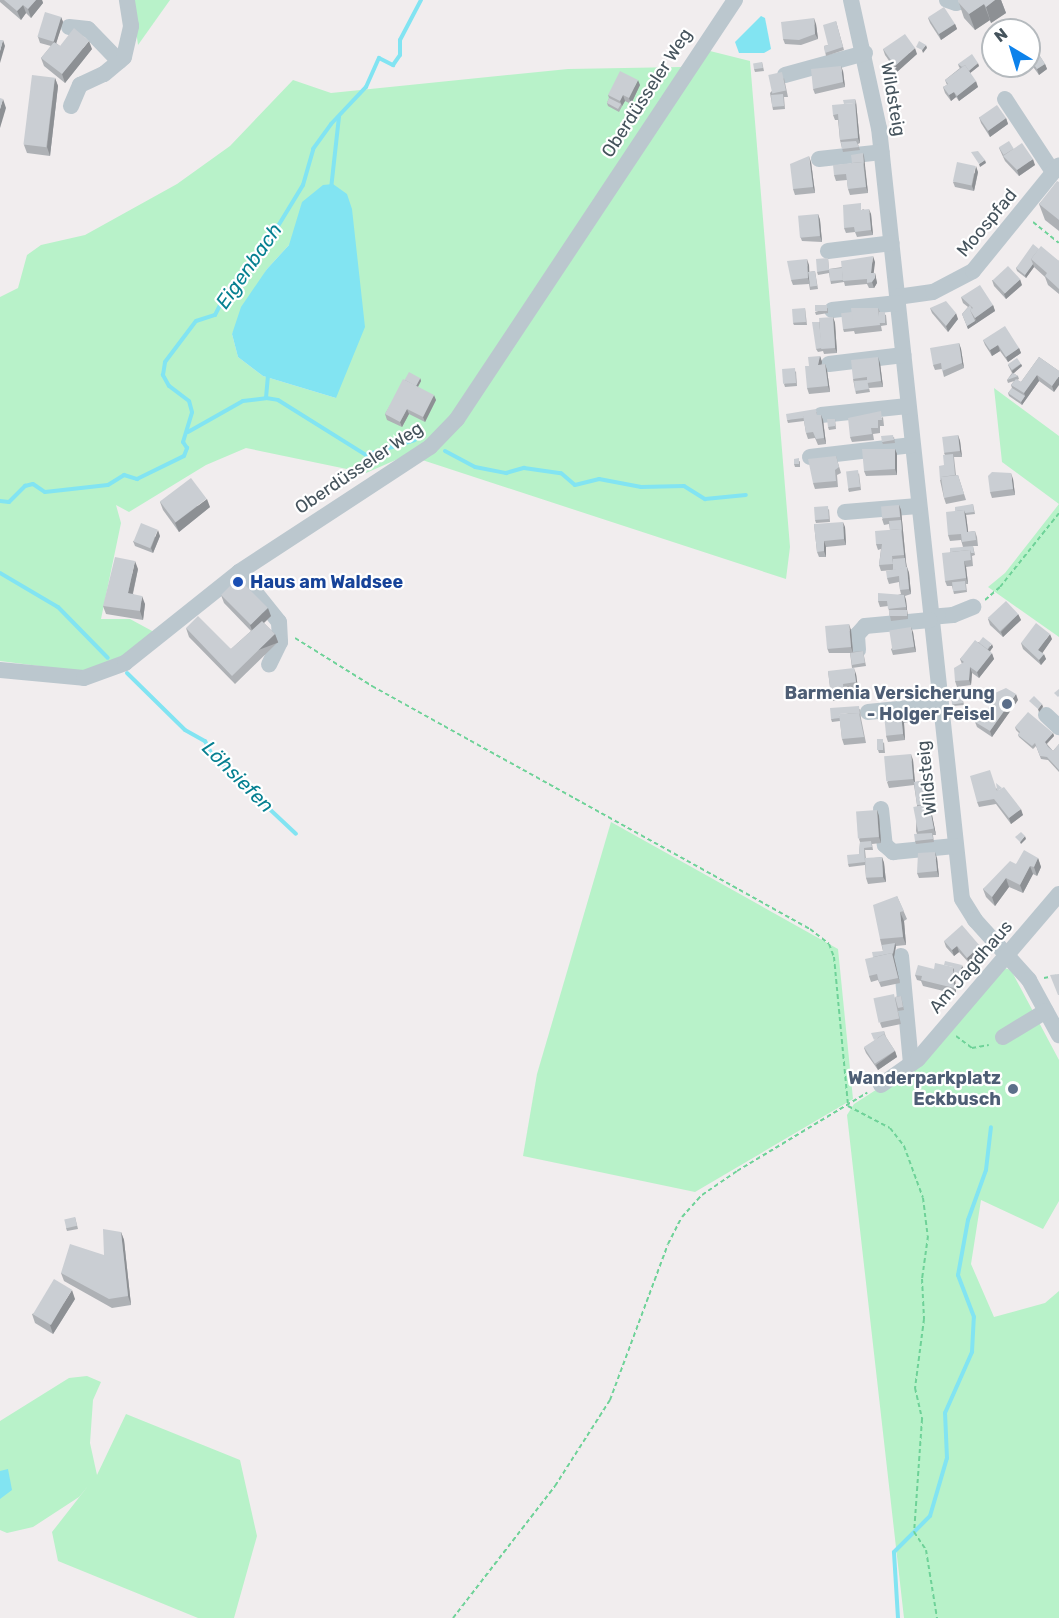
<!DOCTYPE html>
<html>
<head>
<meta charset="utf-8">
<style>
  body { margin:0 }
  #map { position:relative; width:1059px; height:1618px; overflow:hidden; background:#f1edee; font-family:Rubik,sans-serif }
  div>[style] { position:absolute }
  .green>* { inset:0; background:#b8f2c9 }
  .water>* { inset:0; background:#82e4f2 }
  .stream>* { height:4px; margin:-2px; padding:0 2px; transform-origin:2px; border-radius:2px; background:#82e4f2 }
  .path>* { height:2px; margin-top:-1px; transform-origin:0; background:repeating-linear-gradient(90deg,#6ed298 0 4.5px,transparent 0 7.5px) }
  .minor>* { height:16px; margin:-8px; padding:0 8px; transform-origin:8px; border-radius:8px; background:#bbc7ce }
  .wall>* { inset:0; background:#aeb1b5 }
  .shaded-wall>* { inset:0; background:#8d9094; transform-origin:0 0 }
  .building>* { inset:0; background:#caced3; transform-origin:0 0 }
  .dots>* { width:16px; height:16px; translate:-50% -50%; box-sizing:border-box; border:3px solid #fff; border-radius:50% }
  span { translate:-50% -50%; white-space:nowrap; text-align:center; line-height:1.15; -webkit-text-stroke:4.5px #fff; paint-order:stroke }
  .street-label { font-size:18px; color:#45535c }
  .transit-label { font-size:18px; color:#164399; font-weight:700 }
  .left { translate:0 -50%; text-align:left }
  .service-label { font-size:18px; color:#4e5e75; font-weight:700 }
  .right { translate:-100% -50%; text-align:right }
  .water-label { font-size:20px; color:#068091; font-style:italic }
  .north { position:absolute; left:981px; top:18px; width:60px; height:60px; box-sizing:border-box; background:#fff; border:2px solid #b5babe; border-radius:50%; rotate:322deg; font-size:16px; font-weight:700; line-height:24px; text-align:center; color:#45535c }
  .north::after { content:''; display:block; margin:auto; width:21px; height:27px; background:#0d82eb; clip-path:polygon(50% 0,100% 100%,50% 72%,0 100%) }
</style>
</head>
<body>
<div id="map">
  <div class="green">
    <div style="clip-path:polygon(132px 0,170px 0,138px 45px)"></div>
    <div style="clip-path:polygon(evenodd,710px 51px,750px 61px,790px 547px,786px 579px,407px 455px,366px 473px,246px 448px,206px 465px,129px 512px,116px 505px,121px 523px,101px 619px,130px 619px,154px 632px,119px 659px,86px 672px,0 661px,0 297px,18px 288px,27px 255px,41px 245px,85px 235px,177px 184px,230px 146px,293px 80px,331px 93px,568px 69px,681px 67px,710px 51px,289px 245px,336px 398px,263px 376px,238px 357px,232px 334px,267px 269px,289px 245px)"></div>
    <div style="clip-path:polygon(994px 388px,1059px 436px,1059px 637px,988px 587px,1005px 573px,1059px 504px,1002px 462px)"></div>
    <div style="clip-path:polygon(611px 822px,838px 949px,853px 1099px,695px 1192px,523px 1156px,537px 1074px)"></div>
    <div style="clip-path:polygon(1001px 967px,1011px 970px,1059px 1060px,1059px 1201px,1043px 1229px,981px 1200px,971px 1264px,994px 1317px,1045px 1303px,1059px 1291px,1059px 1618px,904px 1618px,847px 1115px,854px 1104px,921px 1061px)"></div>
    <div style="clip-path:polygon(87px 1376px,101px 1382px,93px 1400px,90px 1443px,97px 1475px,126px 1414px,240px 1460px,257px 1536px,234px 1618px,198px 1618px,58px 1561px,52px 1532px,88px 1486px,79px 1497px,33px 1527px,7px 1533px,0 1530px,0 1421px,69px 1378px)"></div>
  </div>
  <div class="water">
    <div style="clip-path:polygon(761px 16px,765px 18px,771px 49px,764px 53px,739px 53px,735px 42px)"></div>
    <div style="clip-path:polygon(333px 184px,347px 194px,352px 209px,365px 327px,336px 398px,263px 376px,238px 357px,232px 334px,241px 307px,267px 269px,289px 245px,302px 202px,323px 185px)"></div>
    <div style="clip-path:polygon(8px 1469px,12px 1490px,0 1499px,0 1471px)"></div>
  </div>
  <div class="stream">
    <div style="left:331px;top:189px;width:73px;rotate:-83.7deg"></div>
    <div style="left:266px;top:398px;width:12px;rotate:9deg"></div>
    <div style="left:278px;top:400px;width:104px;rotate:32deg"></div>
    <div style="left:366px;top:455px;width:51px;rotate:-17deg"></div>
    <div style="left:188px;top:432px;width:63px;rotate:-29.4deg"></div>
    <div style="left:243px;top:401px;width:23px;rotate:-7deg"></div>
    <div style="left:266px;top:398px;width:23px;rotate:-85deg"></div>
    <div style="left:445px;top:451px;width:34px;rotate:28deg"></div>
    <div style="left:475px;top:467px;width:32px;rotate:11deg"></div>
    <div style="left:506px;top:473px;width:19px;rotate:-16deg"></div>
    <div style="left:524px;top:468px;width:37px;rotate:8deg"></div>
    <div style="left:561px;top:473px;width:18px;rotate:41deg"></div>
    <div style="left:575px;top:485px;width:25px;rotate:-14deg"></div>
    <div style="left:599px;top:479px;width:43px;rotate:10.8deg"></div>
    <div style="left:641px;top:487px;width:43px;rotate:-1.3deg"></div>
    <div style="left:684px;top:486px;width:25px;rotate:32deg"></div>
    <div style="left:705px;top:499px;width:41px;rotate:-5.6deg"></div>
    <div style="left:0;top:501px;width:9px;rotate:6deg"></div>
    <div style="left:9px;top:502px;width:23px;rotate:-45deg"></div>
    <div style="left:25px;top:486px;width:8px;rotate:-14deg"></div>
    <div style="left:33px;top:484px;width:14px;rotate:34deg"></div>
    <div style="left:45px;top:492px;width:63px;rotate:-6.3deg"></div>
    <div style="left:108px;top:485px;width:19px;rotate:-32deg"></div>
    <div style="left:124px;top:475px;width:14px;rotate:17deg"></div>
    <div style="left:137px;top:479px;width:52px;rotate:-26.1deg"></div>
    <div style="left:184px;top:456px;width:9px;rotate:-69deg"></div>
    <div style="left:187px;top:448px;width:7px;rotate:-124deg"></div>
    <div style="left:183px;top:442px;width:31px;rotate:-73deg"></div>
    <div style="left:192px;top:412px;width:11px;rotate:-105deg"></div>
    <div style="left:189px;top:401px;width:25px;rotate:-143deg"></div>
    <div style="left:169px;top:386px;width:13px;rotate:-119deg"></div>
    <div style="left:163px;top:375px;width:13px;rotate:-81deg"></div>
    <div style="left:165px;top:362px;width:51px;rotate:-52.9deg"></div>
    <div style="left:196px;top:321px;width:20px;rotate:-18deg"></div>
    <div style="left:215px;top:315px;width:28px;rotate:-63deg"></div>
    <div style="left:228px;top:290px;width:75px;rotate:-51.5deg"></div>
    <div style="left:275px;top:231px;width:54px;rotate:-58.7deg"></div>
    <div style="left:303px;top:185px;width:37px;rotate:-74deg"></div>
    <div style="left:313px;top:149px;width:31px;rotate:-54deg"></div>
    <div style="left:331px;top:124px;width:51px;rotate:-46.6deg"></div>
    <div style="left:366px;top:87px;width:32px;rotate:-66deg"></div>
    <div style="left:379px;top:58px;width:16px;rotate:27deg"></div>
    <div style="left:393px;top:65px;width:12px;rotate:-55deg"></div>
    <div style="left:400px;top:55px;width:15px;rotate:-90deg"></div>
    <div style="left:400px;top:40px;width:45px;rotate:-62.3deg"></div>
    <div style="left:0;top:573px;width:67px;rotate:30.4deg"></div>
    <div style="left:58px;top:607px;width:71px;rotate:45.6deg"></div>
    <div style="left:127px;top:673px;width:81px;rotate:44.5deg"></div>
    <div style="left:185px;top:730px;width:23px;rotate:29deg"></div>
    <div style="left:205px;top:741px;width:16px;rotate:63deg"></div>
    <div style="left:212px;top:755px;width:115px;rotate:43.2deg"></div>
    <div style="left:898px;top:1618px;width:66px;rotate:-93.5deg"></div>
    <div style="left:894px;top:1552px;width:51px;rotate:-45deg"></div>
    <div style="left:930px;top:1516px;width:60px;rotate:-73.7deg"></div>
    <div style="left:947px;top:1458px;width:45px;rotate:-92.5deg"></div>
    <div style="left:945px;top:1413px;width:67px;rotate:-66.1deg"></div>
    <div style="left:972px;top:1352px;width:35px;rotate:-87deg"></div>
    <div style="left:974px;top:1317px;width:45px;rotate:-110.9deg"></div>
    <div style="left:958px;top:1275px;width:56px;rotate:-79.7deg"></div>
    <div style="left:968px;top:1220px;width:53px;rotate:-70.2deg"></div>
    <div style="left:986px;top:1170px;width:43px;rotate:-83.4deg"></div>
  </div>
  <div class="path">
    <div style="left:1033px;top:222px;width:33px;rotate:39deg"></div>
    <div style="left:985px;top:600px;width:20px;rotate:-41deg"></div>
    <div style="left:1000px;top:587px;width:95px;rotate:-51.4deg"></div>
    <div style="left:295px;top:638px;width:91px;rotate:31.9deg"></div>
    <div style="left:372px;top:686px;width:501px;rotate:29.02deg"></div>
    <div style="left:810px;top:929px;width:24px;rotate:38deg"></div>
    <div style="left:829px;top:944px;width:14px;rotate:69deg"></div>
    <div style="left:834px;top:957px;width:150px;rotate:84.6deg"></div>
    <div style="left:848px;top:1106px;width:47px;rotate:27.6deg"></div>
    <div style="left:890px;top:1128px;width:23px;rotate:52deg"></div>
    <div style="left:904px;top:1146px;width:55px;rotate:69.9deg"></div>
    <div style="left:923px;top:1198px;width:38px;rotate:83deg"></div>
    <div style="left:928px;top:1236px;width:43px;rotate:97.9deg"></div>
    <div style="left:922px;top:1279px;width:40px;rotate:87.1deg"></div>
    <div style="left:924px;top:1319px;width:70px;rotate:97.4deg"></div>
    <div style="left:915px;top:1388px;width:32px;rotate:77deg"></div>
    <div style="left:922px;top:1419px;width:113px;rotate:94deg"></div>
    <div style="left:914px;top:1532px;width:22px;rotate:56deg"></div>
    <div style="left:926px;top:1550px;width:69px;rotate:80.8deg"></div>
    <div style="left:1044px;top:978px;width:15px;rotate:-11deg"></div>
    <div style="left:956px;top:1036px;width:20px;rotate:37deg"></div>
    <div style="left:972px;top:1048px;width:17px;rotate:-10deg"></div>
    <div style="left:453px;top:1618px;width:167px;rotate:-52.3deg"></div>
    <div style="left:555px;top:1486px;width:102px;rotate:-57.4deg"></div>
    <div style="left:610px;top:1400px;width:166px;rotate:-69.6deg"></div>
    <div style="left:668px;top:1244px;width:30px;rotate:-63deg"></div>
    <div style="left:682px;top:1217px;width:30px;rotate:-48deg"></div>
    <div style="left:702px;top:1195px;width:42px;rotate:-34.4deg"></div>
    <div style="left:737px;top:1171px;width:152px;rotate:-31deg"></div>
  </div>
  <div class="minor">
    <div style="left:851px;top:0;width:131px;rotate:77.7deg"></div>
    <div style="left:879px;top:128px;width:775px;rotate:83.86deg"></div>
    <div style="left:962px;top:899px;width:25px;rotate:58deg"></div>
    <div style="left:975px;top:920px;width:81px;rotate:48deg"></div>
    <div style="left:1029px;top:980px;width:63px;rotate:61.4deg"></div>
    <div style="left:947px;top:0;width:9px;rotate:18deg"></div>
    <div style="left:956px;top:3px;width:12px;rotate:-14deg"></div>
    <div style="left:69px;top:27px;width:19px;rotate:6deg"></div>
    <div style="left:88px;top:29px;width:45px;rotate:45.9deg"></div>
    <div style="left:785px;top:75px;width:83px;rotate:-15.4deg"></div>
    <div style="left:1005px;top:99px;width:87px;rotate:56.7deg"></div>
    <div style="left:71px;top:106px;width:23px;rotate:-67deg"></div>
    <div style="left:80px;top:85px;width:26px;rotate:-25deg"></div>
    <div style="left:104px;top:74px;width:26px;rotate:-40deg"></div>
    <div style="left:124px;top:57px;width:32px;rotate:-77deg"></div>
    <div style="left:131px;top:26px;width:26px;rotate:-99deg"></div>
    <div style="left:819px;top:159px;width:63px;rotate:-6.3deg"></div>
    <div style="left:828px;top:251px;width:64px;rotate:-7.1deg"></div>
    <div style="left:897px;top:297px;width:36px;rotate:-8deg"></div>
    <div style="left:933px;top:292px;width:45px;rotate:-27.7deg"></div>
    <div style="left:973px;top:271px;width:136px;rotate:-50.9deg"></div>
    <div style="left:832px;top:310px;width:66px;rotate:-6.1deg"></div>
    <div style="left:829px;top:364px;width:75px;rotate:-6.9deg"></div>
    <div style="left:821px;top:415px;width:87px;rotate:-5.9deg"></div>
    <div style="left:810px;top:457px;width:103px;rotate:-6.7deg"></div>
    <div style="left:845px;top:512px;width:73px;rotate:-4.7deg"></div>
    <div style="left:239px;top:572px;width:64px;rotate:51.3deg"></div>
    <div style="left:279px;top:622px;width:20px;rotate:87deg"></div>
    <div style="left:280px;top:642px;width:25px;rotate:116deg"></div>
    <div style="left:930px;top:617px;width:23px;rotate:-5deg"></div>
    <div style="left:953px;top:615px;width:22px;rotate:-22deg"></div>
    <div style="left:858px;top:650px;width:15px;rotate:-94deg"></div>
    <div style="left:857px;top:635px;width:12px;rotate:-48deg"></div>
    <div style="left:865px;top:626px;width:65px;rotate:-5.3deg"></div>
    <div style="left:0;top:670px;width:84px;rotate:5.4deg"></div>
    <div style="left:84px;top:678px;width:44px;rotate:-20.1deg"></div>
    <div style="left:125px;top:663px;width:146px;rotate:-38.6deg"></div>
    <div style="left:239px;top:572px;width:228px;rotate:-33.2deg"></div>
    <div style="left:430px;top:447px;width:39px;rotate:-46deg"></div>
    <div style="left:457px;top:419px;width:503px;rotate:-56.44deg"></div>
    <div style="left:868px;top:712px;width:71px;rotate:-5.6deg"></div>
    <div style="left:1046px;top:715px;width:18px;rotate:43deg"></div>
    <div style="left:881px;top:809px;width:36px;rotate:84deg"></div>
    <div style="left:885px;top:845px;width:11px;rotate:41deg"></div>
    <div style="left:893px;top:852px;width:62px;rotate:-5.5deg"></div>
    <div style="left:901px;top:956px;width:108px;rotate:84.7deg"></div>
    <div style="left:1003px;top:1037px;width:50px;rotate:-31.2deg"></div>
    <div style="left:881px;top:1085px;width:45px;rotate:-35.1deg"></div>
    <div style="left:918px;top:1059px;width:217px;rotate:-49.5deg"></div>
  </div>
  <div class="wall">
    <div style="clip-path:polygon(0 0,42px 0,43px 3px,31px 18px,26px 13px,21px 20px,0 2px)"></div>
    <div style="clip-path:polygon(958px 0,1001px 0,1006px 13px,991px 23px,990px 20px,975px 30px,964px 18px)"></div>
    <div style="clip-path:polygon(61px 17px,63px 22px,56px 43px,60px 46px,92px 49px,65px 83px,44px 66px,41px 58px,51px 46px,40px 43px,38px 37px)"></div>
    <div style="clip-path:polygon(928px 18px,955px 24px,957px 29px,941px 40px,930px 23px)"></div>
    <div style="clip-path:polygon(836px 21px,844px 50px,826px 56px,824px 46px,828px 45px)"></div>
    <div style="clip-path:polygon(816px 24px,818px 39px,801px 45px,785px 44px,783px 39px)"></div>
    <div style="clip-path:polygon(1029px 39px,1045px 64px,1047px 69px,1039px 75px,1031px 64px,1029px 65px)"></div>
    <div style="clip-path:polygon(993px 42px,993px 57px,989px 60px,983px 48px)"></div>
    <div style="clip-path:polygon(883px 49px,917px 54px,897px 72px,885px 55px)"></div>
    <div style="clip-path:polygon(762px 62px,764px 71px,755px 72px,754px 69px)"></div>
    <div style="clip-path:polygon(958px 64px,979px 66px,970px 73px,978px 87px,959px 101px,956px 97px,951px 101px,945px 93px,943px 87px,947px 85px,945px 80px,960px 68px,959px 67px)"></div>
    <div style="clip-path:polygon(843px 71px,845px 87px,815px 94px,813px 89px)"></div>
    <div style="clip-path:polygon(55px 78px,58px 86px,50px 156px,27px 153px,24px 145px)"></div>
    <div style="clip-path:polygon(784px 78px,788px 97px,784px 97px,785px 109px,773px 110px,770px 93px)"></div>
    <div style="clip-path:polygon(640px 85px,631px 104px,625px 101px,619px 112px,608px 106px,607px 103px,609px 98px,608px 95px)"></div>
    <div style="clip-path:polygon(856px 102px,860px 143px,858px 144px,860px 150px,843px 152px,840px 140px,838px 120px,835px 120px,833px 115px)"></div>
    <div style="clip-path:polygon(979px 117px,1006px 118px,1008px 124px,990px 137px,981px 123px)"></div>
    <div style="clip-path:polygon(999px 148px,1014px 149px,1035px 165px,1019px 176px,1005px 161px)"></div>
    <div style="clip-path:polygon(863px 153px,868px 193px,850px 195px,848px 189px,847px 180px,836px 181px,834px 175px,852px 163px)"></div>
    <div style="clip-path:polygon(811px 162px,815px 193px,795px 195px,793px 189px)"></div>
    <div style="clip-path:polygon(978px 172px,974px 191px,955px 187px,953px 182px)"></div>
    <div style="clip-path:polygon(1059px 182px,1059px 231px,1045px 220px,1039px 204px)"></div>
    <div style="clip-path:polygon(863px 209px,871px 214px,873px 235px,857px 237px,855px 232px,846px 233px,844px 228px)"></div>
    <div style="clip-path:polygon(818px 214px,820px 220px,822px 242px,802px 241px,800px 236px)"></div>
    <div style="clip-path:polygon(1039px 249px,1059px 261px,1059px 294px,1048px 285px,1045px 277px,1034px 267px,1026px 278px,1017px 271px,1016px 268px)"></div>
    <div style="clip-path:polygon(828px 258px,829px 269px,875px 262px,873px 273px,875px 273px,877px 283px,874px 288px,869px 288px,867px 284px,845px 286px,844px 282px,831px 284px,829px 273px,818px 275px,817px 272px)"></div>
    <div style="clip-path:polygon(809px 265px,809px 272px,815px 271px,818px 289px,810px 290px,809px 284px,793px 285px,791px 280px)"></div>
    <div style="clip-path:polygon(992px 280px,1022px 285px,1006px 299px,994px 286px)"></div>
    <div style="clip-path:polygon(961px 297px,993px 305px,995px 311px,968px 329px,962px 314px,968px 307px,963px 303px)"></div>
    <div style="clip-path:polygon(805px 308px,807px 325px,794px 325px,793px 323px)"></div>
    <div style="clip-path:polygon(828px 308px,828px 313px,816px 315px,815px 312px)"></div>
    <div style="clip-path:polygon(878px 308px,880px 312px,886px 315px,887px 325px,881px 326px,882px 331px,855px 334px,854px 331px,844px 332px,843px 329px,852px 312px)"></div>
    <div style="clip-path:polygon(930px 308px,958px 319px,948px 332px,932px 313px)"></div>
    <div style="clip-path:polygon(833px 317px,835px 323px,837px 353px,824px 354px,823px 351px,818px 352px,816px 349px,819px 322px)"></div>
    <div style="clip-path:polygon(983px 340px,1019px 348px,1021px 353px,1008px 362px,1000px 351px,992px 356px,985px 345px)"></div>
    <div style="clip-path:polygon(959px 343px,961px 349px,964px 368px,944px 377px,942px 369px,935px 370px,933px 365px)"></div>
    <div style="clip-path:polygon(820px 356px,822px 362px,822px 365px,825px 364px,827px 370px,830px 392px,809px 394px,807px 388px,809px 366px)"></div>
    <div style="clip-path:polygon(1039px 357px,1059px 371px,1054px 392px,1039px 381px,1022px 405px,1009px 396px,1008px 393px,1012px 388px,1011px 385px,1014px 381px,1008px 383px,1007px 380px,1012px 373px,1008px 365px,1021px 364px,1022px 366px,1013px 373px,1018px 376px,1019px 379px,1017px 380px,1021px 382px)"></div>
    <div style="clip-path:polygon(880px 363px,883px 387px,869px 388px,870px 392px,856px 394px,853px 379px)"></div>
    <div style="clip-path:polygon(796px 371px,797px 386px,785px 387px,784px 384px)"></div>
    <div style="clip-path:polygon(420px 378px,421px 381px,418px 387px,436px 400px,425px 422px,409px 414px,402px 427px,387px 420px,385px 414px,405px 380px)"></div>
    <div style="clip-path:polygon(817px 412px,817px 415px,821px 415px,823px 420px,826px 444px,818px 445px,815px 438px,808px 439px,806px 433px,804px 421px,788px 423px,787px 420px)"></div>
    <div style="clip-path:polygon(883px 417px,884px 426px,880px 426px,880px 433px,873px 434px,874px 440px,852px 442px,850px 437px)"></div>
    <div style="clip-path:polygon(835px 419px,836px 429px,829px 430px,828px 427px)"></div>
    <div style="clip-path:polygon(958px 435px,960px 441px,962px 457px,954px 457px,956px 475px,958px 475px,966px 500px,946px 504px,944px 498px,940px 480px,944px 465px,945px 455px,944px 453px)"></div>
    <div style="clip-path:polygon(894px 437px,895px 443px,883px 444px,882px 442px)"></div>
    <div style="clip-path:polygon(895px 449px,897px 454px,897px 475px,866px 476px,864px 471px)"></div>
    <div style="clip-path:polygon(836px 456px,841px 473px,837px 475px,838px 487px,815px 489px,813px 483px)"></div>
    <div style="clip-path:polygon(800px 461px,800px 467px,795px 467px,794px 464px)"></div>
    <div style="clip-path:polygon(859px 473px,861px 490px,849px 492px,848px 489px)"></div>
    <div style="clip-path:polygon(1013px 479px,1015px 495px,992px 498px,990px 492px)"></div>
    <div style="clip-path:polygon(160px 502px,210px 507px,179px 532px,163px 510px)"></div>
    <div style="clip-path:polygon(973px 504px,975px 514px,966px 515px,968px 532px,975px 531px,977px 537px,978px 546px,973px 546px,975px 555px,972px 556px,973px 566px,966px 567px,968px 584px,966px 584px,967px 592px,954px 594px,952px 586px,947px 586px,945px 581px,950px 552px,963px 547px,961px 540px,950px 541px,948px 535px,955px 511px)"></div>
    <div style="clip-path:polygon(899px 505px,901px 510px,906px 561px,907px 567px,909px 573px,911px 594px,905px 596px,906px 600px,908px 619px,891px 621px,888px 606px,880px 607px,878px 601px,901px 594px,900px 590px,899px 582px,889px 584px,887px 578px,893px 570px,881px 571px,879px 565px,881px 549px,878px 550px,876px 544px,890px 530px,889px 524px,884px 525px,882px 519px)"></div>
    <div style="clip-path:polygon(829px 509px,830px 522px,816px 523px,815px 520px)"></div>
    <div style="clip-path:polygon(814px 524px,845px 527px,846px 545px,826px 547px,826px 557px,819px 557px,817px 552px)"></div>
    <div style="clip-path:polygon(160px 536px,153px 553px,135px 546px,133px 541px)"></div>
    <div style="clip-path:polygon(138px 569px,133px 594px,145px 604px,143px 620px,106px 614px,103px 606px)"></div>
    <div style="clip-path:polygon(221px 595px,271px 616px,264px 623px,275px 634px,278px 642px,235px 684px,189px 637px,186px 628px,231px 649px,251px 631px,224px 603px)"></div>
    <div style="clip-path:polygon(1018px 614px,1021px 620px,1003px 637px,990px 625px,988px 619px)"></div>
    <div style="clip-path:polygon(851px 630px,853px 652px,863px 651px,866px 666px,852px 668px,850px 653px,829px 653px,827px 648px)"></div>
    <div style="clip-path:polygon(913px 632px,916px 652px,893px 655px,891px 649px)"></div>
    <div style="clip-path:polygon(1052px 639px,1042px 653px,1046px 659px,1041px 665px,1023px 649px,1021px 643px)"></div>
    <div style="clip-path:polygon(978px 642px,993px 647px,990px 651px,994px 659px,979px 678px,972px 673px,971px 685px,957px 687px,955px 681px,962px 664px,960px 659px)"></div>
    <div style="clip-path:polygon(828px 671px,856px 674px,858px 688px,845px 689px,846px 699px,833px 701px,831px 695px)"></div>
    <div style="clip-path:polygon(962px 696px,964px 705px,953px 706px,952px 704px)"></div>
    <div style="clip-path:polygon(1018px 700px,992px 737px,977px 727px,975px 722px)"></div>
    <div style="clip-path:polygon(860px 709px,861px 718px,866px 743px,844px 745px,842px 739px,840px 721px,832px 722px,831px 719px)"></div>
    <div style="clip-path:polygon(915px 711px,916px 721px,904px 723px,905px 740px,888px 742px,886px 736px,901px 714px)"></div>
    <div style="clip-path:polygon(1015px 727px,1053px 733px,1054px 736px,1047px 744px,1053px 751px,1059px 744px,1059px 772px,1048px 760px,1041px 759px,1036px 746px,1033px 749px,1019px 737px,1018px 735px,1019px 733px,1016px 730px)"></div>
    <div style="clip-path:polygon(884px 742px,885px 753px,879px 753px,878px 750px)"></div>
    <div style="clip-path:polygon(913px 760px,915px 782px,928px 780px,929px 783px,931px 810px,936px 835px,933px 835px,934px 842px,916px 844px,915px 841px,917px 834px,916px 831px,917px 805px,914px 785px,889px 788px,887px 782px)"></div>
    <div style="clip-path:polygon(996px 788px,1023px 815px,1011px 824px,996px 804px,979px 807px,977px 802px)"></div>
    <div style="clip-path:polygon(877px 810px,879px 816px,881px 843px,872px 844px,873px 850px,865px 850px,866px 859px,882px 857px,884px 863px,886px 882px,868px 884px,866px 878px,865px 865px,849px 867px,848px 864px,859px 854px,860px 842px,859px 839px)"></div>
    <div style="clip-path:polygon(937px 858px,939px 877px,919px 878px,917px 873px)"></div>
    <div style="clip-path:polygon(1038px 858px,1041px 867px,1037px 876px,1033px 874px,1023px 893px,1009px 887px,995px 906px,986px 897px,983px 889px,1016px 864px)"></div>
    <div style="clip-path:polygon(897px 896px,907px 919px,904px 921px,906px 945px,896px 946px,894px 957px,900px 983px,881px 987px,878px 980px,871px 982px,869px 976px,873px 957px,883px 951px,880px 939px)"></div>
    <div style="clip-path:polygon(944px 941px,982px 952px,985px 957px,976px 965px,973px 960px,969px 963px,959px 952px,954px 956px,946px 947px)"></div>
    <div style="clip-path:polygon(963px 968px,960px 980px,955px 979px,956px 994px,923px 986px,921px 981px,917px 980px,915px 975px,934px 969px)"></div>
    <div style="clip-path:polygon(901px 996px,904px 1010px,898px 1011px,901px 1024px,882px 1028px,880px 1023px,895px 997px)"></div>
    <div style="clip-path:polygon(884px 1031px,886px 1037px,895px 1051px,897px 1057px,878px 1070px,866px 1053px,864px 1048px,874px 1041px)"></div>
    <div style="clip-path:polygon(75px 1217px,78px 1229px,67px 1231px,66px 1228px)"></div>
    <div style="clip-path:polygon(121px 1232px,124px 1240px,131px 1305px,112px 1308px,64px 1281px,61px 1273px,104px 1255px)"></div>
    <div style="clip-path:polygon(75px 1299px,53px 1334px,35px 1323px,32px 1314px)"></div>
  </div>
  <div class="shaded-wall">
    <div style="clip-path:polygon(36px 0,42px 0,43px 3px,31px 18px,28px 9px)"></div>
    <div style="clip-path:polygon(995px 0,1001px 0,1006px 13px,991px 23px,986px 7px)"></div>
    <div style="clip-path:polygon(984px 4px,990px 20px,975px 30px,969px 14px)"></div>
    <div style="clip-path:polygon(23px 5px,26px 13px,21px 20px,17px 11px)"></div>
    <div style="clip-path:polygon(61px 17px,63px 22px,55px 47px,53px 42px)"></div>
    <div style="clip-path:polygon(814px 18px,816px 24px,818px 39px,815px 34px)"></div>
    <div style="clip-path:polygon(955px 24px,957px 29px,941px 40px,939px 34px)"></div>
    <div style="clip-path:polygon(3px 40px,5px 46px,0 63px,0 51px)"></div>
    <div style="clip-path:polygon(89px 41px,92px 49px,65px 83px,62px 74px)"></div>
    <div style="clip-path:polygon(926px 45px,927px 48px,923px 53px,922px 50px)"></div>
    <div style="clip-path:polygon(915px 48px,917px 54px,897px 72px,895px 66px)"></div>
    <div style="clip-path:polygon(978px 63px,979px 66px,969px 74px,968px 71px)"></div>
    <div style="clip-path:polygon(1045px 64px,1047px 69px,1039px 75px,1037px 69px)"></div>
    <div style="clip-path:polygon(841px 66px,843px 71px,845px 87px,843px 82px)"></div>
    <div style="clip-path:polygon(1024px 66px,1028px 66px,1026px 67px,1027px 71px,1018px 76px,1016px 71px)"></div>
    <div style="clip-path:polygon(55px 78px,58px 86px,50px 156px,47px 147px)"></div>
    <div style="clip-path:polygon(638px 80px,640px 85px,631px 104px,629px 98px)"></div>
    <div style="clip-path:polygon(976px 81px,978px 87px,959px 101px,957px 96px)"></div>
    <div style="clip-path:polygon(954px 92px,956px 97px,951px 101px,949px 95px)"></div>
    <div style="clip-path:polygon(623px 95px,625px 101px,622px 106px,620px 101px)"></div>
    <div style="clip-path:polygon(3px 99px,6px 108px,0 128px,0 109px)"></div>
    <div style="clip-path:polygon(855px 99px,856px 102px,860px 143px,858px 138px)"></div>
    <div style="clip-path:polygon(1006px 118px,1008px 124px,990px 137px,988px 131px)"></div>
    <div style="clip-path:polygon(863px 153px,864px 156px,868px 193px,866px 187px)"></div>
    <div style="clip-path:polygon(809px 156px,811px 162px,815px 193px,813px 187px)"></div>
    <div style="clip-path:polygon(1033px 159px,1035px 165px,1019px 176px,1017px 170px)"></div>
    <div style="clip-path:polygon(985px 160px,986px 163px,980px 167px,979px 164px)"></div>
    <div style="clip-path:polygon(976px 166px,978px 172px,974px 191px,972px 186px)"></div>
    <div style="clip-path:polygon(869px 209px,871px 214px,873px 235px,871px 230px)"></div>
    <div style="clip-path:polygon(818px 214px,820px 220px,822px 242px,820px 236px)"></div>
    <div style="clip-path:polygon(873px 256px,875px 262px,873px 279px,871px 273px)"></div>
    <div style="clip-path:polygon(807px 259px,809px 265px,810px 284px,808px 278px)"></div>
    <div style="clip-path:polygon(1033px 264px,1034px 267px,1026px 278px,1025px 275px)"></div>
    <div style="clip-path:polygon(875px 273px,877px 283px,874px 288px,872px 282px)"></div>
    <div style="clip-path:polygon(1020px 279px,1022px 285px,1006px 299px,1004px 294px)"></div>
    <div style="clip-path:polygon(993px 305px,995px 311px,977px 323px,975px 318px)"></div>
    <div style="clip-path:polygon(956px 313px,958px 319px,948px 332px,946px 326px)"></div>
    <div style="clip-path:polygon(833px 317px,835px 323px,837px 353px,835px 348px)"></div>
    <div style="clip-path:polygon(976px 320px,977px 323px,968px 329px,967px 326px)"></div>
    <div style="clip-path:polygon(959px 343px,961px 349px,964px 368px,962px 363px)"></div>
    <div style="clip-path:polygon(998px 345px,1000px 351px,992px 356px,990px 350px)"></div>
    <div style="clip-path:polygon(1019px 348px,1021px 353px,1008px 362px,1006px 357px)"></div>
    <div style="clip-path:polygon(820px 356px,822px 362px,820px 371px,818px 365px)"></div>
    <div style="clip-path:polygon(878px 357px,880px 363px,883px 387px,881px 381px)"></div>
    <div style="clip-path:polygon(825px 364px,827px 370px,830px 392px,828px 386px)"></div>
    <div style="clip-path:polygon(1021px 364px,1022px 366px,1013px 374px,1012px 371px)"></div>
    <div style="clip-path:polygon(1037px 375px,1039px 381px,1022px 405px,1021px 402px,1025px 396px,1024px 393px)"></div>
    <div style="clip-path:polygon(1059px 376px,1059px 385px,1054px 392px,1052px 386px)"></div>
    <div style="clip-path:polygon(420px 378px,421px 381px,416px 390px,415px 387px)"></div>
    <div style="clip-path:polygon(434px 395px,436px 400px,425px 422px,423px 417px)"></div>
    <div style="clip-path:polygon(407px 409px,409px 414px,402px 427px,400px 422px)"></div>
    <div style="clip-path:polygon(821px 415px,823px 420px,826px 444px,824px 438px)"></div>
    <div style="clip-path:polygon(958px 435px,960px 441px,962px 457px,960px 451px)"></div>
    <div style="clip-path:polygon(895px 449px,897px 454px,897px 475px,895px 469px)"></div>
    <div style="clip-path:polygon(1011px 473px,1013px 479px,1015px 495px,1013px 489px)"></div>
    <div style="clip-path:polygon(207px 499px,210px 507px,179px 532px,175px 523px)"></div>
    <div style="clip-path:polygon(899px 505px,901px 510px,907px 573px,904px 555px,901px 520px)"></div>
    <div style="clip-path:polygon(964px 510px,966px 515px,969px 538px,967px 532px)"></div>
    <div style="clip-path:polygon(843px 522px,845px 527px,846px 545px,844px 539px)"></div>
    <div style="clip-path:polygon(158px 530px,160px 536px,153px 553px,151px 548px)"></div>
    <div style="clip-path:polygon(824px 541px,826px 547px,826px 557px,824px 551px)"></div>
    <div style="clip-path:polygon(135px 561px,138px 569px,131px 601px,128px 593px)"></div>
    <div style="clip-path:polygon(964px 561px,966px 567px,968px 584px,966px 578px)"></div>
    <div style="clip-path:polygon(907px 567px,909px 573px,911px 594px,909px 589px)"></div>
    <div style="clip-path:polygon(904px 595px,906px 600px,908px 619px)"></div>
    <div style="clip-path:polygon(142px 596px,145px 604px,143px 620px,140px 611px)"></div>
    <div style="clip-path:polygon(268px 608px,271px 616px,253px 633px,250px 625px)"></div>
    <div style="clip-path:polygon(1018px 614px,1021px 620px,1003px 637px,1001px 632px)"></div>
    <div style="clip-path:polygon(849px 624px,851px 630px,853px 653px,851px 647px)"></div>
    <div style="clip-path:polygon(911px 627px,913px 632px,916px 652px,914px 647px)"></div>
    <div style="left:275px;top:634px;width:9px;height:60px;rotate:69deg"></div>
    <div style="clip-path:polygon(1050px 634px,1052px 639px,1041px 655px,1038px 650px)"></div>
    <div style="clip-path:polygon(992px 644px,993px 647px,988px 654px,987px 651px)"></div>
    <div style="clip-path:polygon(992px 653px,994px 659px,979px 678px,977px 672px)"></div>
    <div style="clip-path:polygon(1044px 654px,1046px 659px,1041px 665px,1039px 660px)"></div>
    <div style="clip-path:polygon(970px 667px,972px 673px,971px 685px,969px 680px)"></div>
    <div style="clip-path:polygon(854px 668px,856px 674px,858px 688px,856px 682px)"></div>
    <div style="clip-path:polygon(1016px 694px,1018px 700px,992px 737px,990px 731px)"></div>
    <div style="clip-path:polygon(1042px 704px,1043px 707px,1039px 712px,1038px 709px)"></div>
    <div style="clip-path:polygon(901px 714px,904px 723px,905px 740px,903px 734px)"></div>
    <div style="clip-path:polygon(1053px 733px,1054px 736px,1046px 744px,1045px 742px)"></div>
    <div style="clip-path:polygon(911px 754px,913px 760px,915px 784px,913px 779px)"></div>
    <div style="clip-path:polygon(928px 780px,929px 783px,931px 810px,936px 835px,934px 829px,929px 804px)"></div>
    <div style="clip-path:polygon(1021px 809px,1023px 815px,1011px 824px,1009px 818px)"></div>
    <div style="clip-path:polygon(877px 810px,879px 816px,881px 843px,879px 837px)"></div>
    <div style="clip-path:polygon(1025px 836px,1026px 839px,1021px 844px,1020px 842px)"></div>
    <div style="clip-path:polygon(935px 852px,937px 858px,939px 877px,937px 871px)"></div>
    <div style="clip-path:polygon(882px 857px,884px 863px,886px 882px,883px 877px)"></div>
    <div style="clip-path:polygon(1038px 858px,1041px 867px,1037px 876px,1034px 867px)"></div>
    <div style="clip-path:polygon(1030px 866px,1033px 874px,1023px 893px,1020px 885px)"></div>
    <div style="clip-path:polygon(1006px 878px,1009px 887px,995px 906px,992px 897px)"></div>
    <div style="clip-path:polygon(900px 912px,904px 921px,906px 945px,903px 937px)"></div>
    <div style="clip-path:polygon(895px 943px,896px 946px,894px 957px,900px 983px,892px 956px)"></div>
    <div style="clip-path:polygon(957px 946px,959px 952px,954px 956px,952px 950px)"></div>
    <div style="clip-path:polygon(980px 946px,982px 952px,972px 958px,973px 960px,969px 963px,967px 958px)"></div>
    <div style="clip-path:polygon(984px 955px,985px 957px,976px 965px,975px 962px)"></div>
    <div style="clip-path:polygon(962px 965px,963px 968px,960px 980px,959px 977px)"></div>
    <div style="clip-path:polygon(953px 967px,955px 972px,956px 994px,954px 988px)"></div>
    <div style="clip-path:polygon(895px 1051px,897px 1057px,878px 1070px,876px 1065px)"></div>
    <div style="clip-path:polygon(121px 1232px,124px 1240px,131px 1305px,128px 1296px)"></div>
    <div style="clip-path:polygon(72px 1290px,75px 1299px,53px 1334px,50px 1325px)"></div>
  </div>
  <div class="building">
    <div style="clip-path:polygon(4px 0,36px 0,28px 9px,23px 5px,17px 11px)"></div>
    <div style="clip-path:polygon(958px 0,995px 0,986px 7px,984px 4px,969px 14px,958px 2px)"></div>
    <div style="left:944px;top:7px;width:20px;height:19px;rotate:57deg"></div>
    <div style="left:45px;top:12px;width:17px;height:26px;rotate:17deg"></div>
    <div style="clip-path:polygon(814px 18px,815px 34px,799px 40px,783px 39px,781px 22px)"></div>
    <div style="clip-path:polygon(836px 21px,843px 47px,825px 53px,824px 46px,828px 45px,823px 25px)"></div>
    <div style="clip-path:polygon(74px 28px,89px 41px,62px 74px,41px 58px,54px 42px,60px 46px)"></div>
    <div style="clip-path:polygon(905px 34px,915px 48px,895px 66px,883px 49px)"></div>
    <div style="clip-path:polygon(1029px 39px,1045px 64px,1037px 69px,1029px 58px)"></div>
    <div style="clip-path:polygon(0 40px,3px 40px,0 51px)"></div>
    <div style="clip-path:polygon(919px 41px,926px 45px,922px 50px,916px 47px)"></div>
    <div style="clip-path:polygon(993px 42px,993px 54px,988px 57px,983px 48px)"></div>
    <div style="clip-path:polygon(972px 54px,978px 63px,969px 71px,965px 65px,962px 67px,958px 64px)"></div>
    <div style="left:762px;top:62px;width:6px;height:9px;rotate:81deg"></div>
    <div style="clip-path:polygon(965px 65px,976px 81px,957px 96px,954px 92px,949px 95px,943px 87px,948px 84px,945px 80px)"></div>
    <div style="clip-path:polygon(841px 66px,843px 82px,813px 89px,811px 69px)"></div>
    <div style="clip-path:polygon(1013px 66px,1024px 66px,1016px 71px)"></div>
    <div style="clip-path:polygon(620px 71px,638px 80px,629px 98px,623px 95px,620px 101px,608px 95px)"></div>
    <div style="left:782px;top:72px;width:19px;height:14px;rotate:78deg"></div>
    <div style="left:32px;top:75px;width:23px;height:70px;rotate:7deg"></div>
    <div style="left:783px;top:94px;width:12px;height:12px;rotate:85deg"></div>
    <div style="clip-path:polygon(0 98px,3px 99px,0 109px)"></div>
    <div style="clip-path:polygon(609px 98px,621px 104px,618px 109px,607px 103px)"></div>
    <div style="clip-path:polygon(855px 99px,856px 105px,855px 103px,844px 104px,843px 100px)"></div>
    <div style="clip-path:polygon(855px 103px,858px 138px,840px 140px,838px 114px,833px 115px,832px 105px)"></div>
    <div style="left:997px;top:105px;width:16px;height:22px;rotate:55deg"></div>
    <div style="clip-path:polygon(856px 141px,859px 147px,842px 149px,841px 142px)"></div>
    <div style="left:1009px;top:141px;width:9px;height:12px;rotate:58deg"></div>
    <div style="clip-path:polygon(1022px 143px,1033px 159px,1017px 170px,1003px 156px)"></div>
    <div style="clip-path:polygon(978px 151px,985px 160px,979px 164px,971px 152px)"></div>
    <div style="clip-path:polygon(863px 153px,864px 165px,863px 162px,852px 163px,851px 155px)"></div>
    <div style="clip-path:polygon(809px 156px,813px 187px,793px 189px,790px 164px)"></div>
    <div style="clip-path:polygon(863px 162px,866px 187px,848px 189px,846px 174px,834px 175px,833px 165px)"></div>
    <div style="left:957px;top:162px;width:19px;height:20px;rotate:12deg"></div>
    <div style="clip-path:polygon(1057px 181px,1059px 182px,1059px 220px,1039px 204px)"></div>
    <div style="clip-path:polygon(861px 203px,861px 210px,869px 209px,871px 230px,855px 232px,854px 227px,844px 228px,843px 205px)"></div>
    <div style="left:818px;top:214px;width:22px;height:20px;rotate:85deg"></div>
    <div style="clip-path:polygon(1033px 244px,1039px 249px,1031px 259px,1033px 264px,1025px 275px,1016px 268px)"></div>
    <div style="clip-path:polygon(1041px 246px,1059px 261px,1059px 289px,1045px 276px,1047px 273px,1031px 259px)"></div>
    <div style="clip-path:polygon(873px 256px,871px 273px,875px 273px,875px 278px,872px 282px,867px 283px,867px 279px,843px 281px,841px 261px)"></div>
    <div style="clip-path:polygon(828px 258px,829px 269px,842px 268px,843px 280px,830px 281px,829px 270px,817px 272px,816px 259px)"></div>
    <div style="clip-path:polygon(807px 259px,808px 278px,791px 280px,787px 261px)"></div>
    <div style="left:1008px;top:266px;width:18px;height:21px;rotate:47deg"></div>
    <div style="left:815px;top:271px;width:15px;height:7px;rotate:82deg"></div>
    <div style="clip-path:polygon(980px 285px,993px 305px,975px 318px,970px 310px,973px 308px,961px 297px)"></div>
    <div style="clip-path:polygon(946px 301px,956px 313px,946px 326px,930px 308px)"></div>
    <div style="left:827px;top:305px;width:6px;height:12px;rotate:90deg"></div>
    <div style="clip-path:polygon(970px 305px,972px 309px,970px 310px,975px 321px,967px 326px,962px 314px)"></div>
    <div style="left:805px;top:308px;width:14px;height:13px;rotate:86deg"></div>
    <div style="clip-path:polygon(851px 308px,878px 308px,880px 325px,853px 328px)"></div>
    <div style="left:852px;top:312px;width:16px;height:11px;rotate:83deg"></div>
    <div style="left:879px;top:312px;width:6px;height:11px"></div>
    <div style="left:833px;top:317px;width:31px;height:14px;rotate:86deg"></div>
    <div style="clip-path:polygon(812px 322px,819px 322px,822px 348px,816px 349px)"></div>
    <div style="clip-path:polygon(1005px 326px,1019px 348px,1006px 357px,998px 345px,990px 350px,983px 340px)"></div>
    <div style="clip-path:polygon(959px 343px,962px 363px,942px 371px,941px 363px,933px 365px,930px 348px)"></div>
    <div style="clip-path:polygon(820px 356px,818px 365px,825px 364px,828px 386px,807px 388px,805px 366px,809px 366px,808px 357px)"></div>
    <div style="clip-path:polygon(878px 357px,881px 381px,867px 383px,867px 377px,853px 379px,851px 360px)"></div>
    <div style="clip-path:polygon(1039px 357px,1059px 371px,1059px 376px,1052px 386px,1037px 375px,1024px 393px,1011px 385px,1016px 379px,1021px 382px)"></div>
    <div style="left:1017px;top:358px;width:7px;height:11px;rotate:56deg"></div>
    <div style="left:795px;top:368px;width:15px;height:13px;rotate:86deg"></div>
    <div style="left:409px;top:372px;width:13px;height:9px;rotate:29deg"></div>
    <div style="clip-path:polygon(1013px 373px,1018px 376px,1007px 380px)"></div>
    <div style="clip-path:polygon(403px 379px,434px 395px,423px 417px,407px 409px,400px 422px,385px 414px)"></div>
    <div style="clip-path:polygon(867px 380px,869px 389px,855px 391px,854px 381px)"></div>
    <div style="clip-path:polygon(1012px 388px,1025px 396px,1021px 402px,1008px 393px)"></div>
    <div style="clip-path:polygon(816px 409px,817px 415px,803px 415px,804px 418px,787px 420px,786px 414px)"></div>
    <div style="clip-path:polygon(881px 411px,882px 420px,878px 420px,878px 428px,871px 428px,872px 434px,850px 437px,848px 418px)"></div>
    <div style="clip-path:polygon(803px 415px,821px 415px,824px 438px,816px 439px,813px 432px,806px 433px)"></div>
    <div style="clip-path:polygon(827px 419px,835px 419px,835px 426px,828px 427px)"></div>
    <div style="clip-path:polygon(893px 435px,894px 440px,882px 442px,881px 436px)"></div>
    <div style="left:958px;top:435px;width:16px;height:16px;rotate:83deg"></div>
    <div style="clip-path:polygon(862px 449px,895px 449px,895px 469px,864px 471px)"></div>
    <div style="clip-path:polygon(953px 454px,955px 475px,941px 477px,941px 480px,940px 480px,939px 466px,944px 465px,943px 455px)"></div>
    <div style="clip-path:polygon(836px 456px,839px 467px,835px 470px,836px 481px,813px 483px,808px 459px)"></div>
    <div style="clip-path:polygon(799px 458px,799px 464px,794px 464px,794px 459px)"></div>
    <div style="left:858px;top:470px;width:17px;height:12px;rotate:83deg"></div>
    <div style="clip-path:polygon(992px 472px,1011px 473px,1013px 489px,990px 492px,988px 476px)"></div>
    <div style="clip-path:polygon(958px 475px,964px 494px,944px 498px,941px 477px)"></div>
    <div style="left:191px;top:478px;width:26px;height:39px;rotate:53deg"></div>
    <div style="clip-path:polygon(973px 504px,974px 512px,965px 513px,964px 510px,955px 511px,955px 507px)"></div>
    <div style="left:899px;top:505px;width:12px;height:18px;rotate:85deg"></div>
    <div style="left:828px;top:506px;width:13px;height:14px;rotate:86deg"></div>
    <div style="clip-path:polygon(964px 510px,967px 532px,975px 531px,976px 540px,962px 542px,961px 534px,948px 535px,946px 512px)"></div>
    <div style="clip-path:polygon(901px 520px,902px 532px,901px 529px,890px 530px,889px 521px)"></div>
    <div style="clip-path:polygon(843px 522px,844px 539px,824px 541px,824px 551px,817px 552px,814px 524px)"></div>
    <div style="left:141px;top:523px;width:18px;height:20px;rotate:22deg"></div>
    <div style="clip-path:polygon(901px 529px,904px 555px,892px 556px,893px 564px,879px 565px,882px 544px,876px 544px,875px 531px)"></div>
    <div style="clip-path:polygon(973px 546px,974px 553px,971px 553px,970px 550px,950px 552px,950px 548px)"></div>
    <div style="clip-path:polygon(970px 550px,971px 560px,964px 561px,966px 578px,945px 581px,942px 553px)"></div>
    <div style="clip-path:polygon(115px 557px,135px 561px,128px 593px,142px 596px,140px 611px,103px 606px)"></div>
    <div style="clip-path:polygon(905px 558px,906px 568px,893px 570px,893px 559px)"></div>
    <div style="clip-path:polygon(907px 567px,909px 589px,900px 590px,899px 576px,887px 578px,886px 571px)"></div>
    <div style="left:238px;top:578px;width:42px;height:24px;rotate:45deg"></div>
    <div style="left:965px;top:581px;width:9px;height:13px;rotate:84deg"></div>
    <div style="clip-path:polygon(878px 593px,904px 595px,906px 607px,888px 609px,887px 601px,878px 601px)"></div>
    <div style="left:1006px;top:601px;width:18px;height:25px;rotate:47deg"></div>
    <div style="left:907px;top:610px;width:6px;height:18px;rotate:90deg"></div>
    <div style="clip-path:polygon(198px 616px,231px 649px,262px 621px,275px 634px,232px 676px,186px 628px)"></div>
    <div style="clip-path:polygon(1036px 623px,1050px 634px,1038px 650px,1044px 654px,1039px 660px,1021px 643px)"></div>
    <div style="left:849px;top:624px;width:23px;height:24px;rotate:85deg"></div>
    <div style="left:911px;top:627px;width:20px;height:22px;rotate:81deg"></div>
    <div style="left:983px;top:637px;width:11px;height:7px;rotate:38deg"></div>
    <div style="clip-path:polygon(975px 640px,992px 653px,977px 672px,970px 667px,969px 680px,955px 681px,954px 668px,964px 662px,960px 659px)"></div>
    <div style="left:863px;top:651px;width:12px;height:13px;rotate:81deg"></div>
    <div style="clip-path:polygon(854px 668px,856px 682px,843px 684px,844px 694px,831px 695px,828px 671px)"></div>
    <div style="clip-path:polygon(1006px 688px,1016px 694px,990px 731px,975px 722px,980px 715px,984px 717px,995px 693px)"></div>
    <div style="clip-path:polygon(1059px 689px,1059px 696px,1058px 697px,1054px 693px)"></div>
    <div style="left:962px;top:696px;width:7px;height:11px;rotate:82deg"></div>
    <div style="clip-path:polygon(1034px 696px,1042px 704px,1038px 709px,1029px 701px)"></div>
    <div style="clip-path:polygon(859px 706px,860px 715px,859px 713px,839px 714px,840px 718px,831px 719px,830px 708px)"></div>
    <div style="left:914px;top:708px;width:10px;height:12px;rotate:84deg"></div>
    <div style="left:963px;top:712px;width:5px;height:7px;rotate:22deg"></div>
    <div style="clip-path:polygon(1028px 712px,1053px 733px,1045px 742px,1048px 747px,1053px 751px,1059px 744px,1059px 770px,1047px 757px,1040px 756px,1035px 743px,1032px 746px,1018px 735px,1020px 732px,1015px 727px)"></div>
    <div style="clip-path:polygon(859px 713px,864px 737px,842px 739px,839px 714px)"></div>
    <div style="left:901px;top:714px;width:20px;height:17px;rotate:84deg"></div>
    <div style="left:877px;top:739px;width:6px;height:11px"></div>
    <div style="left:911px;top:754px;width:25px;height:27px;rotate:85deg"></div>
    <div style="clip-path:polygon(990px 770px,997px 791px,1004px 787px,1021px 809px,1009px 818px,994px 799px,977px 802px,970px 776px)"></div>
    <div style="clip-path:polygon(928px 780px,930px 807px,929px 804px,917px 805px,914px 782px)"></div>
    <div style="clip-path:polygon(996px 783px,1002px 788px,997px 791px,997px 789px)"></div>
    <div style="left:929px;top:804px;width:25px;height:16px;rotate:79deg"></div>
    <div style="left:877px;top:810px;width:27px;height:21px;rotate:86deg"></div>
    <div style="clip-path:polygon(1021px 832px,1025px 836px,1020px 842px,1015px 837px)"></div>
    <div style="clip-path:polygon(932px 833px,933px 839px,915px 841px,914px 834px)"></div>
    <div style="clip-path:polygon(871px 841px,872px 847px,864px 848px,865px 862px,848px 864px,847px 855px,859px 854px,860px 842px)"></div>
    <div style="clip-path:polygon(1024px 850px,1038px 858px,1034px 867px,1030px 866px,1020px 885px,1006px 878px,992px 897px,983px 889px,1010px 861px,1016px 864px)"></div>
    <div style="clip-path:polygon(935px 852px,937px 871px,917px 873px,918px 853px)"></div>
    <div style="left:882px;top:857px;width:20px;height:17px;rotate:87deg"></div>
    <div style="clip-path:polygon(897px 896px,904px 911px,900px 912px,903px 937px,880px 939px,873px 905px)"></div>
    <div style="clip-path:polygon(962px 925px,980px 946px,967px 958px,957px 946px,952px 950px,944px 941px)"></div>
    <div style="clip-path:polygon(895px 943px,893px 954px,892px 953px,873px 957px,872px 952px,883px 951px,882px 945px)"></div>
    <div style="clip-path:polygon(980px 950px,984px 955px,975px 962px,972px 958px)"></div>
    <div style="clip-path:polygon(892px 953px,898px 978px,879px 982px,877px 974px,869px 976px,865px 959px)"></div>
    <div style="clip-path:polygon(945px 961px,962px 965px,959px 977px,953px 976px,954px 970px,953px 967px,944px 965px)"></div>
    <div style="clip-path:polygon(935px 963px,953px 967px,954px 988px,921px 980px,922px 976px,915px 975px,918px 965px,934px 969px)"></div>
    <div style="clip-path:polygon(1059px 974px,1059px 995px,1058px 995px,1050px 975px)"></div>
    <div style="left:894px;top:994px;width:25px;height:21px;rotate:78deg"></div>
    <div style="clip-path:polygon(901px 996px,903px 1007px,898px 1008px,895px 997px)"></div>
    <div style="clip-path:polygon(884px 1031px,885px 1035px,884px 1034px,874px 1040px,871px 1033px)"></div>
    <div style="left:884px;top:1034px;width:20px;height:24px;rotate:57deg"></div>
    <div style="left:75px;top:1217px;width:9px;height:11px;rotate:77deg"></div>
    <div style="clip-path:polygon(103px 1229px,121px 1232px,128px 1296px,109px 1299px,61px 1273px,70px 1244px,104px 1255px)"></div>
    <div style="left:54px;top:1279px;width:21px;height:41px;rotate:31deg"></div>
  </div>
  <div class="dots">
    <div style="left:238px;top:582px;background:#1a4fb4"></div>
    <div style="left:1007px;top:704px;background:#5c6f8a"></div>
    <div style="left:1013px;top:1089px;background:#5c6f8a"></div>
  </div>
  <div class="street-label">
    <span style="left:647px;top:93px;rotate:-57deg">Oberdüsseler Weg</span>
    <span style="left:893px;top:99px;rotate:80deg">Wildsteig</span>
    <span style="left:987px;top:223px;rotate:-50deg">Moospfad</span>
    <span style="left:359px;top:468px;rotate:-34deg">Oberdüsseler Weg</span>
    <span style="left:927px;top:778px;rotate:-96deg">Wildsteig</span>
    <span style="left:971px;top:967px;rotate:-49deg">Am Jagdhaus</span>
  </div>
  <div class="transit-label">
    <span class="left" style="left:250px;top:582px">Haus am Waldsee</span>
  </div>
  <div class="service-label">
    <span class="right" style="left:995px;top:704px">Barmenia Versicherung<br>- Holger Feisel</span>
    <span class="right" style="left:1001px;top:1089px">Wanderparkplatz<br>Eckbusch</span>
  </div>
  <div class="water-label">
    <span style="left:249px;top:266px;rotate:-55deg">Eigenbach</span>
    <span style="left:238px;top:777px;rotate:45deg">Löhsiefen</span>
  </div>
  <div class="north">N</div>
</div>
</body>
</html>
